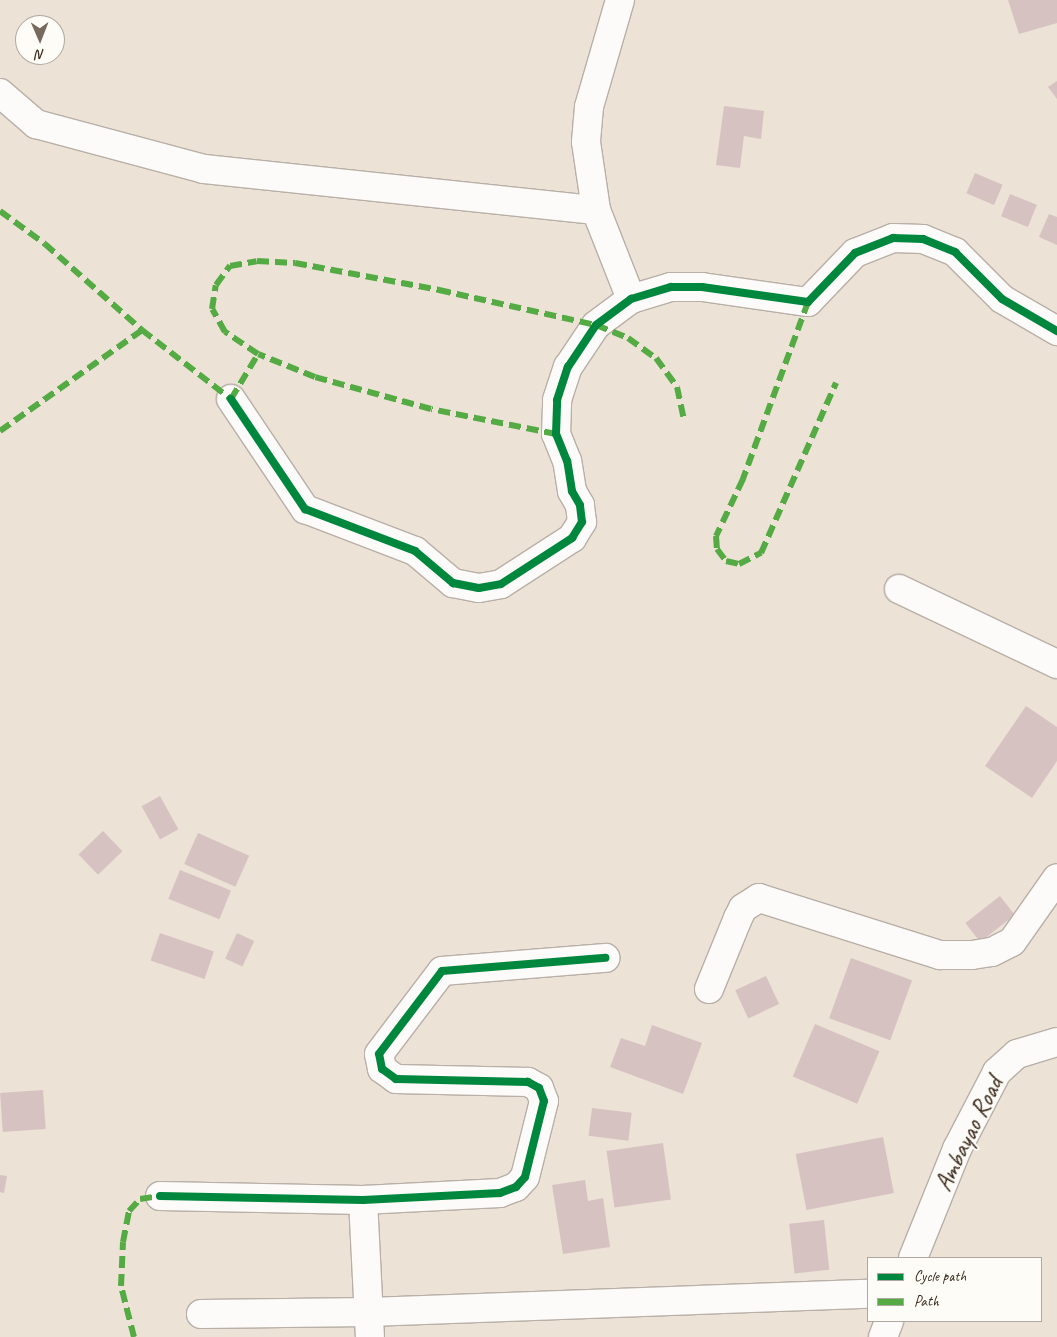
<!DOCTYPE html>
<html>
<head>
<meta charset="utf-8">
<style>
  body { margin:0 }
  #map { position:relative; width:1057px; height:1337px; overflow:hidden; background:#ece2d6; font-family:Caveat,sans-serif }
  div>[style] { position:absolute }
  .building>* { inset:0; background:#d7c2c2; transform-origin:0 0 }
  .roads { filter:drop-shadow(1px 0 #b8afa7) drop-shadow(-1px 0 #b8afa7) drop-shadow(0 1px #b8afa7) drop-shadow(0 -1px #b8afa7) }
  .minor>* { height:28px; margin:-14px; padding:0 14px; transform-origin:14px; border-radius:14px; background:#fcfbf9 }
  .quiet>* { height:6px; margin-top:-3px; transform-origin:0; background:repeating-linear-gradient(90deg,#55ab43 0 12px,transparent 0 18px) }
  .cycleway>* { height:8px; margin:-4px; padding:0 4px; transform-origin:4px; border-radius:4px; background:#00873e }
  span { translate:-50% -50%; white-space:nowrap; text-align:center; line-height:1.15; -webkit-text-stroke:4px #fdfcf7; paint-order:stroke }
  .street-label { font-size:25px; color:#3b2a1e }
  .legend { position:absolute; left:867px; top:1257px; width:175px; height:65px; box-sizing:border-box; background:#fdfcf7; border:1px solid #afa8a0; margin:0; padding:6px 9px; list-style:none; font-size:15px; color:#3b2a1e }
  .legend li { display:flex; align-items:center; gap:10px; height:25px }
  .legend b { width:25px; border:1px solid #afa8a0 }
  .north { position:absolute; left:15px; top:15px; width:50px; height:50px; box-sizing:border-box; background:#fdfcf7; border:1px solid #afa8a0; border-radius:50%; rotate:179deg; font-size:14px; font-weight:700; line-height:20px; text-align:center; color:#3b2a1e }
  .north::after { content:''; display:block; margin:auto; width:18px; height:22px; background:#796a5e; clip-path:polygon(50% 0,100% 100%,50% 72%,0 100%) }
</style>
</head>
<body>
<div id="map">
  <div class="building">
    <div style="clip-path:polygon(1008px 0,1057px 0,1057px 23px,1019px 34px)"></div>
    <div style="clip-path:polygon(1057px 81px,1057px 99px,1048px 87px)"></div>
    <div style="clip-path:polygon(724px 106px,764px 111px,761px 139px,744px 136px,740px 168px,716px 165px)"></div>
    <div style="left:975px;top:173px;width:30px;height:22px;rotate:23deg"></div>
    <div style="left:1010px;top:194px;width:29px;height:24px;rotate:22deg"></div>
    <div style="clip-path:polygon(1049px 214px,1057px 217px,1057px 245px,1039px 237px)"></div>
    <div style="clip-path:polygon(1026px 706px,1057px 727px,1057px 761px,1032px 798px,985px 766px)"></div>
    <div style="left:160px;top:796px;width:38px;height:21px;rotate:61deg"></div>
    <div style="left:103px;top:831px;width:28px;height:34px;rotate:46deg"></div>
    <div style="left:198px;top:833px;width:56px;height:34px;rotate:24deg"></div>
    <div style="left:180px;top:870px;width:55px;height:31px;rotate:22deg"></div>
    <div style="left:1000px;top:896px;width:24px;height:44px;rotate:52deg"></div>
    <div style="left:160px;top:933px;width:57px;height:29px;rotate:19deg"></div>
    <div style="left:237px;top:933px;width:19px;height:28px;rotate:25deg"></div>
    <div style="left:851px;top:958px;width:65px;height:64px;rotate:20deg"></div>
    <div style="left:766px;top:976px;width:31px;height:34px;rotate:65deg"></div>
    <div style="left:815px;top:1024px;width:70px;height:57px;rotate:23deg"></div>
    <div style="clip-path:polygon(652px 1025px,702px 1043px,683px 1094px,610px 1067px,621px 1038px,645px 1046px)"></div>
    <div style="left:43px;top:1090px;width:39px;height:43px;rotate:86deg"></div>
    <div style="left:592px;top:1108px;width:40px;height:28px;rotate:7deg"></div>
    <div style="left:883px;top:1137px;width:57px;height:89px;rotate:79deg"></div>
    <div style="left:663px;top:1143px;width:57px;height:57px;rotate:82deg"></div>
    <div style="clip-path:polygon(0 1175px,7px 1176px,4px 1193px,0 1192px)"></div>
    <div style="clip-path:polygon(585px 1180px,588px 1201px,603px 1198px,610px 1247px,563px 1254px,552px 1185px)"></div>
    <div style="left:824px;top:1220px;width:50px;height:35px;rotate:84deg"></div>
  </div>
  <div class="roads">
    <div class="minor">
      <div style="left:620px;top:0;width:111px;rotate:106.2deg"></div>
      <div style="left:589px;top:107px;width:35px;rotate:95deg"></div>
      <div style="left:586px;top:142px;width:69px;rotate:81.6deg"></div>
      <div style="left:596px;top:210px;width:96px;rotate:68.5deg"></div>
      <div style="left:0;top:93px;width:48px;rotate:40.7deg"></div>
      <div style="left:36px;top:124px;width:174px;rotate:15deg"></div>
      <div style="left:204px;top:169px;width:394px;rotate:6deg"></div>
      <div style="left:231px;top:399px;width:133px;rotate:56.1deg"></div>
      <div style="left:305px;top:509px;width:118px;rotate:20.9deg"></div>
      <div style="left:415px;top:551px;width:50px;rotate:40.1deg"></div>
      <div style="left:453px;top:583px;width:26px;rotate:11deg"></div>
      <div style="left:479px;top:588px;width:22px;rotate:-10deg"></div>
      <div style="left:501px;top:584px;width:85px;rotate:-32.9deg"></div>
      <div style="left:572px;top:538px;width:19px;rotate:-58deg"></div>
      <div style="left:582px;top:522px;width:17px;rotate:-97deg"></div>
      <div style="left:580px;top:505px;width:16px;rotate:-120deg"></div>
      <div style="left:572px;top:491px;width:30px;rotate:-99deg"></div>
      <div style="left:567px;top:461px;width:29px;rotate:-112deg"></div>
      <div style="left:556px;top:434px;width:34px;rotate:-88deg"></div>
      <div style="left:557px;top:400px;width:35px;rotate:-72deg"></div>
      <div style="left:568px;top:367px;width:50px;rotate:-56.3deg"></div>
      <div style="left:596px;top:325px;width:44px;rotate:-36.6deg"></div>
      <div style="left:631px;top:299px;width:42px;rotate:-16.7deg"></div>
      <div style="left:671px;top:287px;width:31px"></div>
      <div style="left:702px;top:287px;width:107px;rotate:8.1deg"></div>
      <div style="left:808px;top:302px;width:68px;rotate:-46.2deg"></div>
      <div style="left:855px;top:253px;width:41px;rotate:-21.5deg"></div>
      <div style="left:893px;top:238px;width:30px;rotate:2deg"></div>
      <div style="left:923px;top:239px;width:35px;rotate:22deg"></div>
      <div style="left:955px;top:252px;width:66px;rotate:45deg"></div>
      <div style="left:1002px;top:299px;width:64px;rotate:30.2deg"></div>
      <div style="left:899px;top:589px;width:175px;rotate:25.4deg"></div>
      <div style="left:709px;top:989px;width:77px;rotate:-67.8deg"></div>
      <div style="left:738px;top:918px;width:11px;rotate:-63deg"></div>
      <div style="left:743px;top:908px;width:19px;rotate:-32deg"></div>
      <div style="left:759px;top:898px;width:190px;rotate:17.5deg"></div>
      <div style="left:940px;top:955px;width:32px"></div>
      <div style="left:972px;top:955px;width:20px;rotate:-9deg"></div>
      <div style="left:992px;top:952px;width:22px;rotate:-27deg"></div>
      <div style="left:1012px;top:942px;width:78px;rotate:-54.9deg"></div>
      <div style="left:160px;top:1196px;width:203px;rotate:1.1deg"></div>
      <div style="left:363px;top:1200px;width:137px;rotate:-2.9deg"></div>
      <div style="left:500px;top:1193px;width:17px;rotate:-21deg"></div>
      <div style="left:516px;top:1187px;width:13px;rotate:-48deg"></div>
      <div style="left:525px;top:1177px;width:78px;rotate:-76deg"></div>
      <div style="left:544px;top:1101px;width:14px;rotate:-111deg"></div>
      <div style="left:539px;top:1088px;width:13px;rotate:-151deg"></div>
      <div style="left:528px;top:1082px;width:132px;rotate:-178.7deg"></div>
      <div style="left:396px;top:1079px;width:17px;rotate:-144deg"></div>
      <div style="left:382px;top:1069px;width:15px;rotate:-101deg"></div>
      <div style="left:379px;top:1054px;width:104px;rotate:-52.8deg"></div>
      <div style="left:442px;top:971px;width:164px;rotate:-4.6deg"></div>
      <div style="left:363px;top:1200px;width:137px;rotate:87.1deg"></div>
      <div style="left:913px;top:1258px;width:118px;rotate:-68deg"></div>
      <div style="left:957px;top:1149px;width:87px;rotate:-62.5deg"></div>
      <div style="left:997px;top:1072px;width:27px;rotate:-42deg"></div>
      <div style="left:1017px;top:1054px;width:42px;rotate:-16.7deg"></div>
      <div style="left:201px;top:1314px;width:168px;rotate:-0.7deg"></div>
      <div style="left:369px;top:1312px;width:499px;rotate:-2.1deg"></div>
      <div style="left:883px;top:1337px;width:17px;rotate:-69deg"></div>
    </div>
  </div>
  <div class="quiet">
    <div style="left:0;top:211px;width:56px;rotate:36.3deg"></div>
    <div style="left:45px;top:244px;width:130px;rotate:41.6deg"></div>
    <div style="left:142px;top:330px;width:113px;rotate:37.8deg"></div>
    <div style="left:231px;top:399px;width:52px;rotate:-59deg"></div>
    <div style="left:808px;top:302px;width:189px;rotate:110.2deg"></div>
    <div style="left:743px;top:479px;width:63px;rotate:115.3deg"></div>
    <div style="left:716px;top:536px;width:13px;rotate:86deg"></div>
    <div style="left:717px;top:549px;width:15px;rotate:53deg"></div>
    <div style="left:726px;top:561px;width:13px;rotate:13deg"></div>
    <div style="left:739px;top:564px;width:25px;rotate:-27deg"></div>
    <div style="left:761px;top:553px;width:186px;rotate:-66.2deg"></div>
    <div style="left:0;top:431px;width:174px;rotate:-35.4deg"></div>
    <div style="left:556px;top:434px;width:127px;rotate:-168.7deg"></div>
    <div style="left:431px;top:409px;width:120px;rotate:-164.6deg"></div>
    <div style="left:315px;top:377px;width:61px;rotate:-158deg"></div>
    <div style="left:258px;top:354px;width:40px;rotate:-146deg"></div>
    <div style="left:225px;top:332px;width:26px;rotate:-119deg"></div>
    <div style="left:212px;top:309px;width:24px;rotate:-81deg"></div>
    <div style="left:216px;top:285px;width:24px;rotate:-54deg"></div>
    <div style="left:230px;top:266px;width:27px;rotate:-10deg"></div>
    <div style="left:257px;top:261px;width:38px;rotate:3deg"></div>
    <div style="left:295px;top:263px;width:147px;rotate:10.6deg"></div>
    <div style="left:439px;top:290px;width:161px;rotate:12.6deg"></div>
    <div style="left:596px;top:325px;width:35px;rotate:22deg"></div>
    <div style="left:628px;top:338px;width:34px;rotate:36deg"></div>
    <div style="left:656px;top:358px;width:36px;rotate:54deg"></div>
    <div style="left:677px;top:387px;width:35px;rotate:78deg"></div>
    <div style="left:134px;top:1337px;width:53px;rotate:-104.3deg"></div>
    <div style="left:121px;top:1286px;width:44px;rotate:-87.4deg"></div>
    <div style="left:123px;top:1242px;width:32px;rotate:-79deg"></div>
    <div style="left:129px;top:1211px;width:16px;rotate:-47deg"></div>
    <div style="left:140px;top:1199px;width:20px;rotate:-9deg"></div>
  </div>
  <div class="cycleway">
    <div style="left:231px;top:399px;width:133px;rotate:56.1deg"></div>
    <div style="left:305px;top:509px;width:118px;rotate:20.9deg"></div>
    <div style="left:415px;top:551px;width:50px;rotate:40.1deg"></div>
    <div style="left:453px;top:583px;width:26px;rotate:11deg"></div>
    <div style="left:479px;top:588px;width:22px;rotate:-10deg"></div>
    <div style="left:501px;top:584px;width:85px;rotate:-32.9deg"></div>
    <div style="left:572px;top:538px;width:19px;rotate:-58deg"></div>
    <div style="left:582px;top:522px;width:17px;rotate:-97deg"></div>
    <div style="left:580px;top:505px;width:16px;rotate:-120deg"></div>
    <div style="left:572px;top:491px;width:30px;rotate:-99deg"></div>
    <div style="left:567px;top:461px;width:29px;rotate:-112deg"></div>
    <div style="left:556px;top:434px;width:34px;rotate:-88deg"></div>
    <div style="left:557px;top:400px;width:35px;rotate:-72deg"></div>
    <div style="left:568px;top:367px;width:50px;rotate:-56.3deg"></div>
    <div style="left:596px;top:325px;width:44px;rotate:-36.6deg"></div>
    <div style="left:631px;top:299px;width:42px;rotate:-16.7deg"></div>
    <div style="left:671px;top:287px;width:31px"></div>
    <div style="left:702px;top:287px;width:107px;rotate:8.1deg"></div>
    <div style="left:808px;top:302px;width:68px;rotate:-46.2deg"></div>
    <div style="left:855px;top:253px;width:41px;rotate:-21.5deg"></div>
    <div style="left:893px;top:238px;width:30px;rotate:2deg"></div>
    <div style="left:923px;top:239px;width:35px;rotate:22deg"></div>
    <div style="left:955px;top:252px;width:66px;rotate:45deg"></div>
    <div style="left:1002px;top:299px;width:64px;rotate:30.2deg"></div>
    <div style="left:160px;top:1196px;width:203px;rotate:1.1deg"></div>
    <div style="left:363px;top:1200px;width:137px;rotate:-2.9deg"></div>
    <div style="left:500px;top:1193px;width:17px;rotate:-21deg"></div>
    <div style="left:516px;top:1187px;width:13px;rotate:-48deg"></div>
    <div style="left:525px;top:1177px;width:78px;rotate:-76deg"></div>
    <div style="left:544px;top:1101px;width:14px;rotate:-111deg"></div>
    <div style="left:539px;top:1088px;width:13px;rotate:-151deg"></div>
    <div style="left:528px;top:1082px;width:132px;rotate:-178.7deg"></div>
    <div style="left:396px;top:1079px;width:17px;rotate:-144deg"></div>
    <div style="left:382px;top:1069px;width:15px;rotate:-101deg"></div>
    <div style="left:379px;top:1054px;width:104px;rotate:-52.8deg"></div>
    <div style="left:442px;top:971px;width:164px;rotate:-4.6deg"></div>
  </div>
  <div class="street-label">
    <span style="left:969px;top:1134px;rotate:-64deg">Ambayao Road</span>
  </div>
  <ul class="legend">
  <li><b style="height:6px;background:#00873e"></b>Cycle path</li>
  <li><b style="height:6px;background:#55ab43"></b>Path</li>
  </ul>
  <div class="north">N</div>
</div>
</body>
</html>
